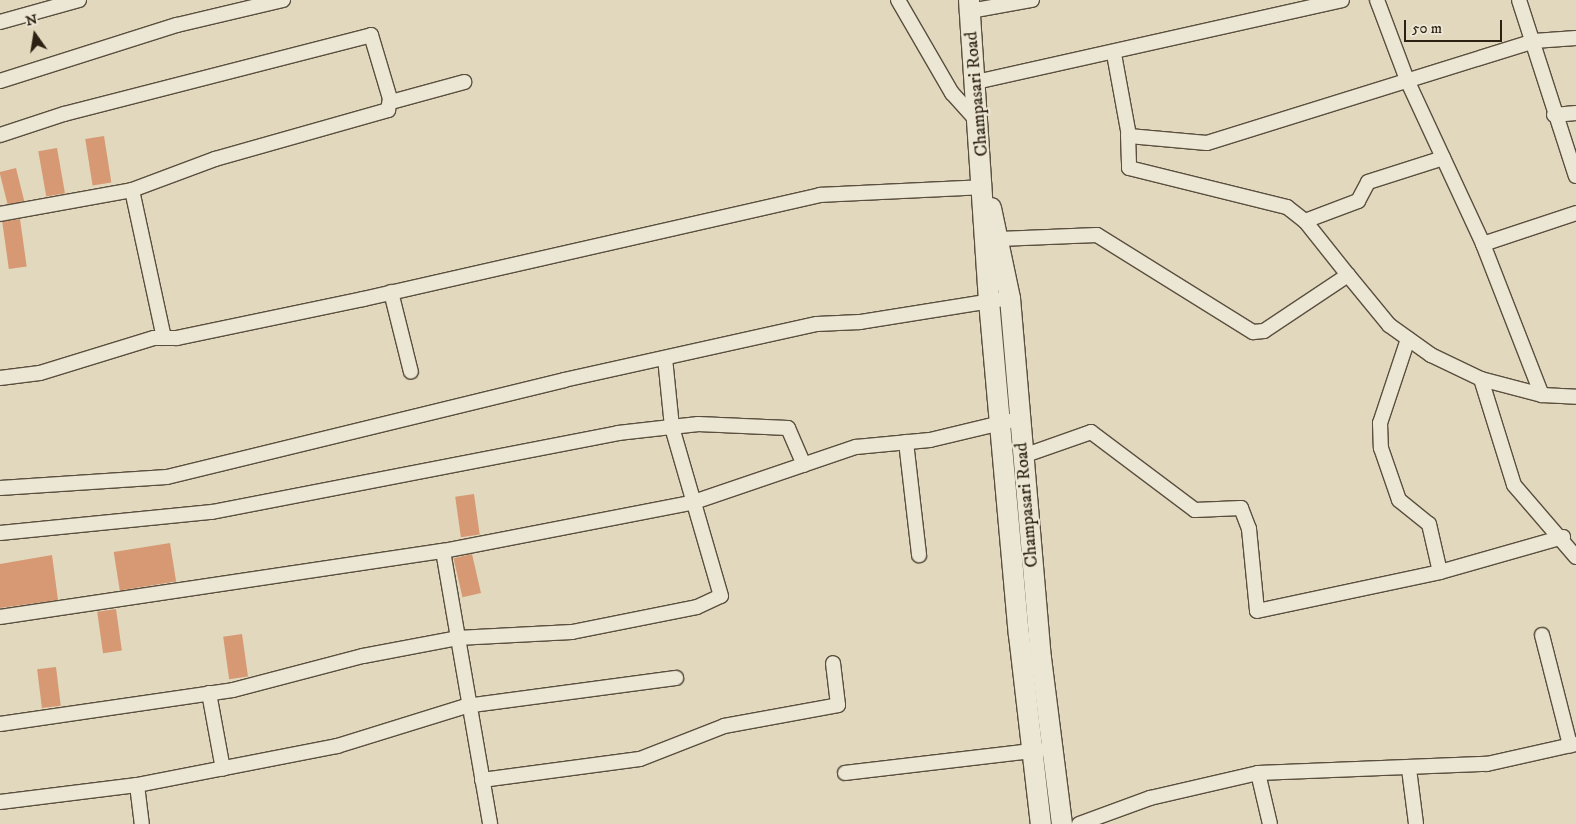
<!DOCTYPE html>
<html>
<head>
<meta charset="utf-8">
<style>
  body { margin:0 }
  #map { position:relative; width:1576px; height:824px; overflow:hidden; background:#e2d8bd; font-family:"IM FELL DW Pica",serif }
  div>[style] { position:absolute }
  .building>* { inset:0; background:#d69973; transform-origin:0 0 }
  .roads { filter:drop-shadow(1px 0 #5a4f3e) drop-shadow(-1px 0 #5a4f3e) drop-shadow(0 1px #5a4f3e) drop-shadow(0 -1px #5a4f3e) }
  .street>* { height:14px; margin:-7px; padding:0 7px; transform-origin:7px; border-radius:7px; background:#ece6d4 }
  .secondary>* { height:20px; margin:-10px; padding:0 10px; transform-origin:10px; border-radius:10px; background:#ece6d4 }
  span { translate:-50% -50%; white-space:nowrap; text-align:center; line-height:1.15; -webkit-text-stroke:4.5px #ece6d4; paint-order:stroke }
  .street-label { font-size:18px; color:#2d2113 }
  .north { position:absolute; left:10px; top:10px; width:50px; height:50px; -webkit-text-stroke:4px #ece6d4; paint-order:stroke; rotate:347deg; font-size:14px; font-weight:700; line-height:20px; text-align:center; color:#2d2113 }
  .north::after { content:''; display:block; margin:auto; width:18px; height:22px; background:#2d2113; clip-path:polygon(50% 0,100% 100%,50% 72%,0 100%) }
  .scale { position:absolute; left:1404px; top:20px; width:98px; height:22px; box-sizing:border-box; border:2px solid #2d2113; border-top:0; padding-left:6px; font-size:15px; line-height:18px; white-space:nowrap; color:#2d2113; -webkit-text-stroke:4px #ece6d4; paint-order:stroke }
</style>
</head>
<body>
<div id="map">
  <div class="building">
    <div style="left:104px;top:136px;width:47px;height:19px;rotate:81deg"></div>
    <div style="left:57px;top:148px;width:46px;height:19px;rotate:80deg"></div>
    <div style="left:16px;top:168px;width:34px;height:17px;rotate:76deg"></div>
    <div style="left:20px;top:219px;width:48px;height:18px;rotate:82deg"></div>
    <div style="left:474px;top:494px;width:41px;height:19px;rotate:82deg"></div>
    <div style="left:170px;top:543px;width:39px;height:57px;rotate:81deg"></div>
    <div style="left:472px;top:554px;width:40px;height:19px;rotate:77deg"></div>
    <div style="clip-path:polygon(52px 555px,58px 600px,0 608px,0 564px)"></div>
    <div style="left:116px;top:609px;width:42px;height:19px;rotate:82deg"></div>
    <div style="left:242px;top:634px;width:43px;height:19px;rotate:82deg"></div>
    <div style="left:56px;top:667px;width:39px;height:19px;rotate:83deg"></div>
  </div>
  <div class="roads">
    <div class="street">
      <div style="left:898px;top:0;width:108px;rotate:59.9deg"></div>
      <div style="left:952px;top:93px;width:40px;rotate:48deg"></div>
      <div style="left:1377px;top:0;width:85px;rotate:69.4deg"></div>
      <div style="left:1407px;top:80px;width:181px;rotate:65.1deg"></div>
      <div style="left:1483px;top:244px;width:162px;rotate:68.7deg"></div>
      <div style="left:1519px;top:0;width:185px;rotate:72.1deg"></div>
      <div style="left:970px;top:11px;width:63px;rotate:-10.1deg"></div>
      <div style="left:0;top:22px;width:82px;rotate:-15.6deg"></div>
      <div style="left:1114px;top:54px;width:83px;rotate:79.6deg"></div>
      <div style="left:1129px;top:136px;width:78px;rotate:5.1deg"></div>
      <div style="left:1207px;top:143px;width:343px;rotate:-17.3deg"></div>
      <div style="left:1534px;top:41px;width:42px;rotate:-4.1deg"></div>
      <div style="left:0;top:81px;width:186px;rotate:-17.6deg"></div>
      <div style="left:177px;top:25px;width:109px;rotate:-13.3deg"></div>
      <div style="left:976px;top:82px;width:375px;rotate:-12.6deg"></div>
      <div style="left:1554px;top:115px;width:22px;rotate:-5deg"></div>
      <div style="left:0;top:135px;width:67px;rotate:-18.2deg"></div>
      <div style="left:64px;top:114px;width:317px;rotate:-14.4deg"></div>
      <div style="left:371px;top:35px;width:70px;rotate:73.4deg"></div>
      <div style="left:391px;top:102px;width:76px;rotate:-15.3deg"></div>
      <div style="left:1128px;top:135px;width:33px;rotate:88deg"></div>
      <div style="left:1129px;top:168px;width:163px;rotate:13.9deg"></div>
      <div style="left:1287px;top:207px;width:23px;rotate:38deg"></div>
      <div style="left:1305px;top:221px;width:69px;rotate:51.5deg"></div>
      <div style="left:132px;top:190px;width:89px;rotate:-20.5deg"></div>
      <div style="left:215px;top:159px;width:180px;rotate:-15.8deg"></div>
      <div style="left:388px;top:110px;width:11px;rotate:-80deg"></div>
      <div style="left:0;top:214px;width:134px;rotate:-10.3deg"></div>
      <div style="left:132px;top:190px;width:151px;rotate:77.8deg"></div>
      <div style="left:1305px;top:221px;width:57px;rotate:-20.7deg"></div>
      <div style="left:1358px;top:201px;width:21px;rotate:-62deg"></div>
      <div style="left:1368px;top:182px;width:79px;rotate:-17.7deg"></div>
      <div style="left:999px;top:239px;width:98px;rotate:-2.3deg"></div>
      <div style="left:1097px;top:235px;width:184px;rotate:31.9deg"></div>
      <div style="left:1253px;top:332px;width:11px;rotate:-5deg"></div>
      <div style="left:1264px;top:331px;width:101px;rotate:-33.7deg"></div>
      <div style="left:1348px;top:275px;width:65px;rotate:50.6deg"></div>
      <div style="left:1389px;top:325px;width:52px;rotate:35.5deg"></div>
      <div style="left:1431px;top:355px;width:55px;rotate:25.6deg"></div>
      <div style="left:1481px;top:379px;width:63px;rotate:14.7deg"></div>
      <div style="left:1542px;top:395px;width:34px;rotate:3deg"></div>
      <div style="left:1483px;top:244px;width:98px;rotate:-18.4deg"></div>
      <div style="left:391px;top:292px;width:82px;rotate:76deg"></div>
      <div style="left:1408px;top:339px;width:89px;rotate:108.4deg"></div>
      <div style="left:1380px;top:423px;width:25px;rotate:88deg"></div>
      <div style="left:1381px;top:448px;width:55px;rotate:70.9deg"></div>
      <div style="left:1399px;top:500px;width:38px;rotate:39deg"></div>
      <div style="left:1429px;top:524px;width:49px;rotate:77.1deg"></div>
      <div style="left:0;top:378px;width:40px;rotate:-7.1deg"></div>
      <div style="left:40px;top:373px;width:119px;rotate:-17.1deg"></div>
      <div style="left:154px;top:338px;width:23px"></div>
      <div style="left:177px;top:338px;width:190px;rotate:-11.8deg"></div>
      <div style="left:363px;top:299px;width:469px;rotate:-12.8deg"></div>
      <div style="left:820px;top:195px;width:164px;rotate:-2.8deg"></div>
      <div style="left:1481px;top:379px;width:111px;rotate:72.7deg"></div>
      <div style="left:1514px;top:485px;width:95px;rotate:49.3deg"></div>
      <div style="left:906px;top:442px;width:114px;rotate:83.4deg"></div>
      <div style="left:1023px;top:456px;width:72px;rotate:-19.4deg"></div>
      <div style="left:1091px;top:432px;width:130px;rotate:36.9deg"></div>
      <div style="left:1195px;top:510px;width:46px;rotate:-2.5deg"></div>
      <div style="left:1241px;top:508px;width:22px;rotate:69deg"></div>
      <div style="left:1249px;top:529px;width:82px;rotate:84.4deg"></div>
      <div style="left:1257px;top:611px;width:187px;rotate:-12deg"></div>
      <div style="left:1440px;top:572px;width:128px;rotate:-15.9deg"></div>
      <div style="left:0;top:488px;width:167px;rotate:-3.8deg"></div>
      <div style="left:167px;top:477px;width:409px;rotate:-13.7deg"></div>
      <div style="left:564px;top:380px;width:259px;rotate:-12.5deg"></div>
      <div style="left:817px;top:324px;width:43px;rotate:-2.7deg"></div>
      <div style="left:860px;top:322px;width:152px;rotate:-9.1deg"></div>
      <div style="left:0;top:533px;width:213px;rotate:-5.7deg"></div>
      <div style="left:212px;top:512px;width:414px;rotate:-11deg"></div>
      <div style="left:618px;top:433px;width:81px;rotate:-6.4deg"></div>
      <div style="left:698px;top:424px;width:90px;rotate:2.5deg"></div>
      <div style="left:788px;top:428px;width:40px;rotate:66.6deg"></div>
      <div style="left:443px;top:551px;width:277px;rotate:80.2deg"></div>
      <div style="left:0;top:617px;width:448px;rotate:-8.5deg"></div>
      <div style="left:443px;top:551px;width:256px;rotate:-11deg"></div>
      <div style="left:694px;top:502px;width:171px;rotate:-18.8deg"></div>
      <div style="left:856px;top:447px;width:74px;rotate:-5.4deg"></div>
      <div style="left:930px;top:440px;width:81px;rotate:-13.5deg"></div>
      <div style="left:1542px;top:635px;width:114px;rotate:75.7deg"></div>
      <div style="left:209px;top:693px;width:77px;rotate:79.6deg"></div>
      <div style="left:0;top:724px;width:235px;rotate:-8.3deg"></div>
      <div style="left:233px;top:690px;width:134px;rotate:-14.7deg"></div>
      <div style="left:363px;top:656px;width:96px;rotate:-10.8deg"></div>
      <div style="left:457px;top:638px;width:115px;rotate:-3deg"></div>
      <div style="left:572px;top:632px;width:127px;rotate:-11.3deg"></div>
      <div style="left:697px;top:607px;width:26px;rotate:-25deg"></div>
      <div style="left:721px;top:596px;width:176px;rotate:-106.2deg"></div>
      <div style="left:672px;top:427px;width:69px;rotate:-95.8deg"></div>
      <div style="left:1409px;top:769px;width:55px;rotate:82.7deg"></div>
      <div style="left:845px;top:773px;width:196px;rotate:-6.7deg"></div>
      <div style="left:1258px;top:773px;width:52px;rotate:76.8deg"></div>
      <div style="left:482px;top:780px;width:159px;rotate:-7.6deg"></div>
      <div style="left:640px;top:759px;width:90px;rotate:-21.4deg"></div>
      <div style="left:724px;top:726px;width:116px;rotate:-10.4deg"></div>
      <div style="left:838px;top:705px;width:42px;rotate:-96.8deg"></div>
      <div style="left:137px;top:785px;width:39px;rotate:83deg"></div>
      <div style="left:0;top:802px;width:138px;rotate:-7.1deg"></div>
      <div style="left:137px;top:785px;width:204px;rotate:-11deg"></div>
      <div style="left:337px;top:746px;width:135px;rotate:-17.2deg"></div>
      <div style="left:466px;top:706px;width:212px;rotate:-7.6deg"></div>
      <div style="left:1079px;top:824px;width:76px;rotate:-20.1deg"></div>
      <div style="left:1150px;top:798px;width:111px;rotate:-13deg"></div>
      <div style="left:1258px;top:773px;width:229px;rotate:-2.3deg"></div>
      <div style="left:1487px;top:764px;width:91px;rotate:-12.7deg"></div>
    </div>
    <div class="secondary">
      <div style="left:969px;top:0;width:302px;rotate:86.2deg"></div>
      <div style="left:989px;top:301px;width:335px;rotate:84.9deg"></div>
      <div style="left:1019px;top:635px;width:190px;rotate:83.4deg"></div>
      <div style="left:991px;top:208px;width:92px;rotate:78.1deg"></div>
      <div style="left:1010px;top:298px;width:361px;rotate:85.1deg"></div>
      <div style="left:1041px;top:658px;width:167px;rotate:82.8deg"></div>
    </div>
  </div>
  <div class="street-label">
    <span style="left:977px;top:94px;rotate:-95deg">Champasari Road</span>
    <span style="left:1027px;top:505px;rotate:-95deg">Champasari Road</span>
  </div>
  <div class="north">N</div>
  <div class="scale">50 m</div>
</div>
</body>
</html>
